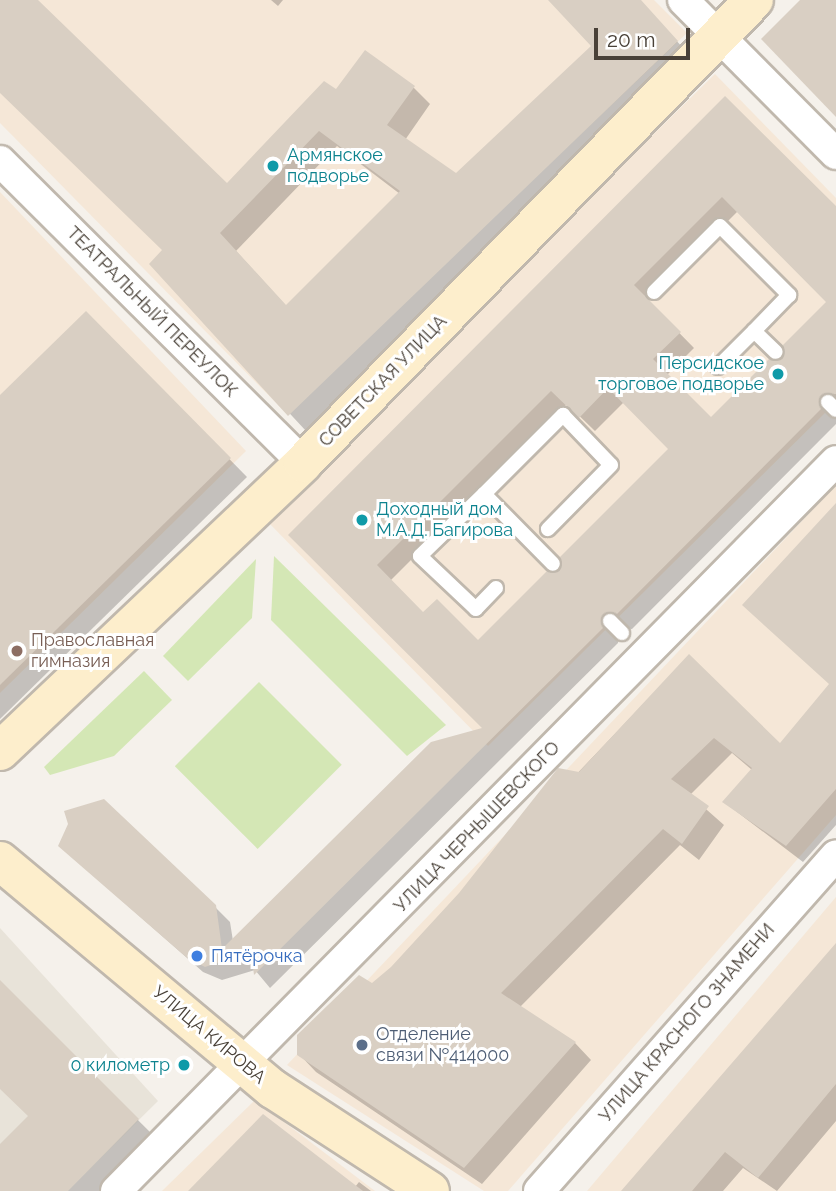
<!DOCTYPE html>
<html>
<head>
<meta charset="utf-8">
<style>
  body { margin:0 }
  #map { position:relative; width:836px; height:1191px; overflow:hidden; background:#f5f1eb; font-family:Raleway,sans-serif }
  div>[style] { position:absolute }
  .residential>* { inset:0; background:#e8e3d9 }
  .commercial>* { inset:0; background:#f5e7d7 }
  .green>* { inset:0; background:#d4e7b5; transform-origin:0 0 }
  .shadow>* { inset:0; background:#0003 }
  .building>* { inset:0; background:#d9cfc3 }
  .roads { filter:drop-shadow(2px 0 #c0b8ad) drop-shadow(-2px 0 #c0b8ad) drop-shadow(0 2px #c0b8ad) drop-shadow(0 -2px #c0b8ad) }
  .lane>* { height:14px; margin:-7px; padding:0 7px; transform-origin:7px; border-radius:7px; background:#fff }
  .street>* { height:30px; margin:-15px; padding:0 15px; transform-origin:15px; border-radius:15px; background:#fff }
  .secondary>* { height:38px; margin:-19px; padding:0 19px; transform-origin:19px; border-radius:19px; background:#fdeecc }
  .dots>* { width:19px; height:19px; translate:-50% -50%; box-sizing:border-box; border:4px solid #fff; border-radius:50% }
  span { translate:-50% -50%; white-space:nowrap; text-align:center; line-height:1.15; -webkit-text-stroke:6px #fff; paint-order:stroke }
  .culture-label { font-size:18px; color:#0d838f }
  .left { translate:0 -50%; text-align:left }
  .right { translate:-100% -50%; text-align:right }
  .street-label { font-size:18px; color:#494138 }
  .education-label { font-size:18px; color:#785e54 }
  .shop-label { font-size:18px; color:#366cbe }
  .service-label { font-size:18px; color:#4e5e75 }
  .scale { position:absolute; left:594px; top:28px; width:96px; height:32px; box-sizing:border-box; border:4px solid #494138; border-top:0; padding-left:9px; font-size:21px; line-height:24px; white-space:nowrap; color:#494138; -webkit-text-stroke:5px #fff; paint-order:stroke }
</style>
</head>
<body>
<div id="map">
  <div class="residential">
    <div style="clip-path:polygon(0 928px,158px 1101px,67px 1191px,0 1191px)"></div>
  </div>
  <div class="commercial">
    <div style="clip-path:polygon(0 0,654px 0,687px 33px,287px 414px,0 123px)"></div>
    <div style="clip-path:polygon(715px 74px,836px 198px,836px 402px,488px 746px,263px 517px)"></div>
    <div style="clip-path:polygon(0 192px,246px 451px,0 693px)"></div>
    <div style="clip-path:polygon(836px 485px,836px 815px,508px 1191px,484px 1191px,287px 1065px)"></div>
    <div style="clip-path:polygon(836px 897px,836px 1191px,587px 1191px)"></div>
    <div style="clip-path:polygon(255px 1100px,375px 1191px,162px 1191px)"></div>
  </div>
  <div class="green">
    <div style="clip-path:polygon(274px 556px,446px 725px,407px 756px,271px 620px)"></div>
    <div style="clip-path:polygon(256px 559px,252px 618px,188px 681px,163px 656px)"></div>
    <div style="clip-path:polygon(144px 671px,172px 700px,114px 756px,50px 775px,44px 767px)"></div>
    <div style="left:259px;top:682px;width:117px;height:119px;rotate:45deg"></div>
  </div>
  <div class="shadow">
    <div style="clip-path:polygon(evenodd,0 0,36px 0,227px 185px,336px 92px,414px 88px,430px 104px,405px 140px,456px 175px,593px 46px,550px 0,617px 0,656px 18px,693px 59px,306px 431px,151px 264px,164px 250px,0 91px,0 0,337px 146px,400px 194px,287px 307px,236px 251px,337px 146px)"></div>
    <div style="clip-path:polygon(271px 0,283px 0,278px 6px)"></div>
    <div style="clip-path:polygon(evenodd,725px 99px,836px 209px,836px 424px,632px 629px,618px 628px,618px 643px,270px 988px,255px 970px,222px 980px,203px 972px,60px 846px,215px 907px,230px 922px,233px 941px,485px 729px,291px 535px,725px 99px,738px 211px,829px 302px,784px 361px,711px 419px,667px 375px,694px 348px,648px 301px,738px 211px,725px 99px,624px 402px,671px 449px,562px 572px,478px 642px,423px 614px,390px 581px,567px 404px,595px 431px,624px 402px)"></div>
    <div style="clip-path:polygon(86px 313px,247px 477px,0 719px,0 397px)"></div>
    <div style="clip-path:polygon(836px 505px,836px 825px,803px 862px,724px 802px,752px 770px,732px 753px,690px 795px,724px 825px,699px 860px,680px 845px,520px 1007px,575px 1043px,591px 1060px,482px 1184px,316px 1072px,299px 1054px,392px 968px,689px 656px,780px 745px,830px 685px)"></div>
    <div style="clip-path:polygon(836px 945px,836px 1121px,777px 1191px,743px 1168px,723px 1191px,622px 1191px)"></div>
    <div style="clip-path:polygon(3px 986px,155px 1137px,102px 1191px,0 1191px,0 1147px,30px 1116px,0 1086px)"></div>
    <div style="clip-path:polygon(359px 1182px,371px 1191px,191px 1191px,355px 1187px)"></div>
  </div>
  <div class="building">
    <div style="clip-path:polygon(evenodd,0 0,38px 0,227px 183px,324px 81px,336px 89px,365px 50px,415px 86px,387px 125px,456px 173px,591px 46px,548px 0,641px 0,678px 41px,288px 416px,149px 264px,162px 250px,0 93px,0 0,319px 131px,400px 191px,286px 305px,220px 233px,319px 131px)"></div>
    <div style="clip-path:polygon(800px 0,836px 0,836px 117px,761px 39px)"></div>
    <div style="clip-path:polygon(evenodd,725px 96px,836px 206px,836px 394px,822px 395px,821px 409px,617px 614px,604px 614px,603px 628px,254px 975px,251px 952px,205px 967px,186px 957px,58px 846px,68px 824px,64px 811px,104px 799px,216px 905px,222px 949px,431px 742px,482px 728px,288px 535px,725px 96px,722px 197px,826px 302px,783px 345px,782px 359px,769px 359px,711px 417px,653px 359px,681px 332px,634px 285px,722px 197px,725px 96px,608px 388px,668px 449px,560px 557px,560px 570px,547px 571px,478px 640px,437px 599px,423px 612px,377px 565px,551px 391px,579px 418px,608px 388px)"></div>
    <div style="clip-path:polygon(86px 311px,231px 458px,0 685px,0 395px)"></div>
    <div style="clip-path:polygon(836px 503px,836px 789px,786px 846px,722px 802px,752px 768px,714px 738px,671px 779px,709px 806px,682px 844px,663px 829px,501px 993px,576px 1042px,464px 1168px,297px 1055px,297px 1035px,359px 975px,372px 983px,391px 967px,459px 893px,558px 768px,579px 772px,689px 654px,780px 743px,829px 684px,742px 605px)"></div>
    <div style="clip-path:polygon(836px 943px,836px 1084px,758px 1178px,725px 1152px,692px 1191px,621px 1191px)"></div>
    <div style="clip-path:polygon(0 980px,139px 1119px,68px 1191px,0 1191px,0 1144px,28px 1116px,0 1089px)"></div>
    <div style="clip-path:polygon(263px 1114px,363px 1191px,188px 1191px)"></div>
  </div>
  <div class="roads">
    <div class="lane">
      <div style="left:654px;top:292px;width:93px;rotate:-45deg"></div>
      <div style="left:720px;top:226px;width:98px;rotate:45deg"></div>
      <div style="left:789px;top:295px;width:50px;rotate:134.2deg"></div>
      <div style="left:754px;top:331px;width:30px;rotate:44deg"></div>
      <div style="left:718px;top:367px;width:51px;rotate:-45deg"></div>
      <div style="left:828px;top:402px;width:11px;rotate:45deg"></div>
      <div style="left:484px;top:494px;width:112px;rotate:-45deg"></div>
      <div style="left:563px;top:415px;width:69px;rotate:46.2deg"></div>
      <div style="left:611px;top:465px;width:90px;rotate:134.5deg"></div>
      <div style="left:496px;top:588px;width:29px;rotate:134deg"></div>
      <div style="left:476px;top:609px;width:77px;rotate:-136.6deg"></div>
      <div style="left:420px;top:556px;width:89px;rotate:-44.1deg"></div>
      <div style="left:484px;top:494px;width:98px;rotate:45.4deg"></div>
      <div style="left:610px;top:621px;width:17px;rotate:45deg"></div>
    </div>
    <div class="street">
      <div style="left:683px;top:0;width:217px;rotate:45.2deg"></div>
      <div style="left:0;top:161px;width:428px;rotate:44.9deg"></div>
      <div style="left:116px;top:1191px;width:1025px;rotate:-45.4deg"></div>
      <div style="left:539px;top:1191px;width:448px;rotate:-48.5deg"></div>
    </div>
    <div class="secondary">
      <div style="left:0;top:751px;width:418px;rotate:-43.5deg"></div>
      <div style="left:303px;top:463px;width:646px;rotate:-45.75deg"></div>
      <div style="left:0;top:861px;width:356px;rotate:39.9deg"></div>
      <div style="left:273px;top:1089px;width:187px;rotate:33deg"></div>
    </div>
  </div>
  <div class="dots">
    <div style="left:273px;top:166px;background:#0f9aa8"></div>
    <div style="left:778px;top:374px;background:#0f9aa8"></div>
    <div style="left:362px;top:520px;background:#0f9aa8"></div>
    <div style="left:17px;top:651px;background:#8d6e63"></div>
    <div style="left:197px;top:956px;background:#3f7fe0"></div>
    <div style="left:362px;top:1045px;background:#5c6f8a"></div>
    <div style="left:184px;top:1065px;background:#0f9aa8"></div>
  </div>
  <div class="culture-label">
    <span class="left" style="left:287px;top:166px">Армянское<br>подворье</span>
    <span class="right" style="left:764px;top:374px">Персидское<br>торговое подворье</span>
    <span class="left" style="left:376px;top:520px">Доходный дом<br>М.А.Д. Багирова</span>
    <span class="right" style="left:170px;top:1065px">0 километр</span>
  </div>
  <div class="street-label">
    <span style="left:152px;top:312px;rotate:45deg">ТЕАТРАЛЬНЫЙ ПЕРЕУЛОК</span>
    <span style="left:383px;top:381px;rotate:-46deg">СОВЕТСКАЯ УЛИЦА</span>
    <span style="left:477px;top:827px;rotate:-46deg">УЛИЦА ЧЕРНЫШЕВСКОГО</span>
    <span style="left:687px;top:1023px;rotate:-49deg">УЛИЦА КРАСНОГО ЗНАМЕНИ</span>
    <span style="left:209px;top:1035px;rotate:40deg">УЛИЦА КИРОВА</span>
  </div>
  <div class="education-label">
    <span class="left" style="left:31px;top:651px">Православная<br>гимназия</span>
  </div>
  <div class="shop-label">
    <span class="left" style="left:211px;top:956px">Пятёрочка</span>
  </div>
  <div class="service-label">
    <span class="left" style="left:376px;top:1045px">Отделение<br>связи №414000</span>
  </div>
  <div class="scale">20 m</div>
</div>
</body>
</html>
